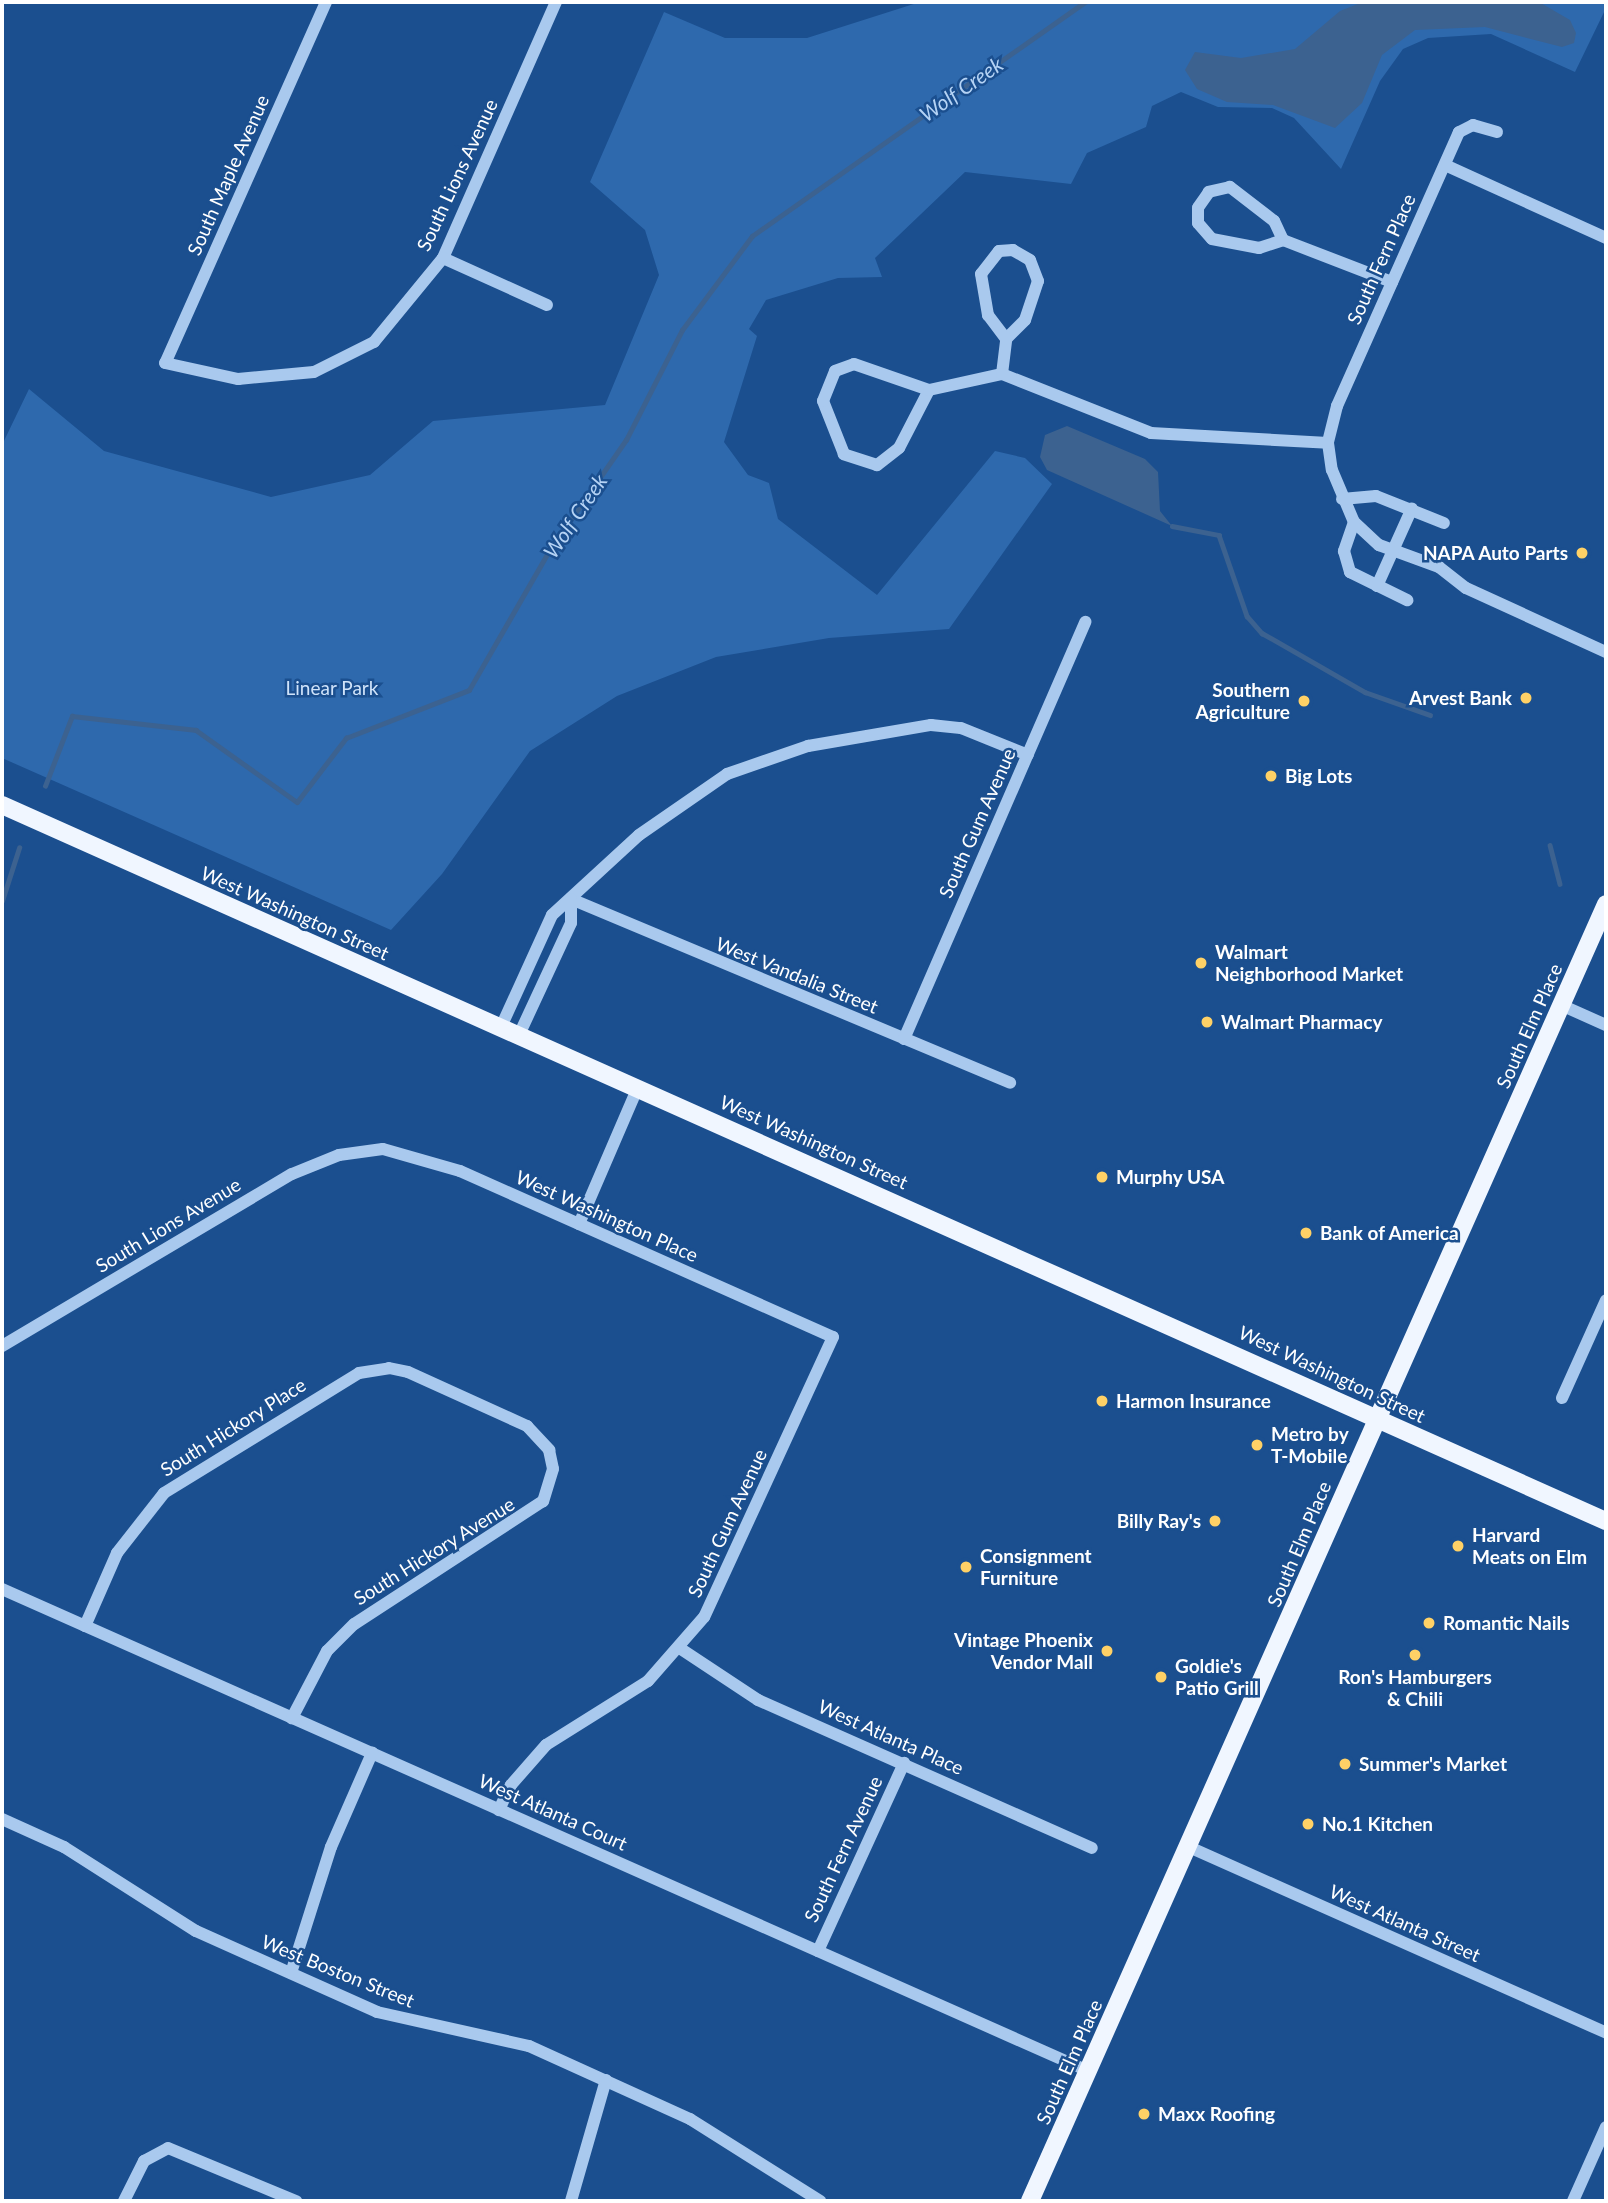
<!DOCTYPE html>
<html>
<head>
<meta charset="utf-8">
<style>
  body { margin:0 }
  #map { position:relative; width:1608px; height:2203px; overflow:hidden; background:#1b4f8f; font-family:Lato,sans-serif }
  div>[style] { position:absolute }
  .green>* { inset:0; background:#2e69ad }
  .water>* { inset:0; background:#3c6290 }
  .stream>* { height:4.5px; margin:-2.25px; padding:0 2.25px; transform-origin:2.25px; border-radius:2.25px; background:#3c6290 }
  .minor>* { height:12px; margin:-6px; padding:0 6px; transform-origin:6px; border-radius:6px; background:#a9c9ee }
  .major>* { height:18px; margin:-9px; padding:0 9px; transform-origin:9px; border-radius:9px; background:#f0f6ff }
  .dots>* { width:19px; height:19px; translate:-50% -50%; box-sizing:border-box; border:4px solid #1b4f8f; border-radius:50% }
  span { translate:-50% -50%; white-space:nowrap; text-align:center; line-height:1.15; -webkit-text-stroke:5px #1b4f8f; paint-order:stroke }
  .street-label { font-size:19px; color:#fff }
  .poi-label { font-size:19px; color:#fff; font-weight:700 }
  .right { translate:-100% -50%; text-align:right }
  .left { translate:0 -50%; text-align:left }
  .park-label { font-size:19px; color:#cfe3fa }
  .water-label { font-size:21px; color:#b5d3f5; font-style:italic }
  .frame { position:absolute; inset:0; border:4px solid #fff; pointer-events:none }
</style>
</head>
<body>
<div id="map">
  <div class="green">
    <div style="clip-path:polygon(920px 2px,1606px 2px,1606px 8px,1575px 72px,1491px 34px,1428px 38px,1403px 49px,1380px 81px,1341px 169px,1294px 118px,1272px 108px,1218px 107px,1181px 92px,1152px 106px,1146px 127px,1087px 153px,1071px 184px,965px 172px,875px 258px,882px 277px,838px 278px,766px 300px,749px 329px,757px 336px,724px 442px,748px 475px,769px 483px,778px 519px,877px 595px,995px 451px,1025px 458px,1052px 484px,949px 629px,829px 638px,716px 657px,617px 696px,530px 751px,442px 874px,391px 930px,2px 758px,2px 445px,29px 389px,104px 451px,271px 497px,370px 475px,433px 421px,605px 405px,659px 275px,645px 230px,590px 182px,664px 12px,725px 38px,807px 38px)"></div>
  </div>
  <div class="water">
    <div style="clip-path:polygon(1363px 2px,1539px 2px,1570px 20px,1576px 33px,1574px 43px,1562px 47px,1485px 27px,1415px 30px,1382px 55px,1362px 103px,1335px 128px,1273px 105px,1227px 102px,1197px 89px,1185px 70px,1195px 52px,1241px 58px,1295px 49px,1340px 11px)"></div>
    <div style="clip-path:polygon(1067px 426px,1145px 459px,1158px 472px,1160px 511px,1172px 526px,1047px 470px,1040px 457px,1045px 435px)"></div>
  </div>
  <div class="stream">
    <div style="left:1172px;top:526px;width:48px;rotate:10.8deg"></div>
    <div style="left:1219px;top:535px;width:86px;rotate:70.9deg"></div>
    <div style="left:1247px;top:616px;width:23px;rotate:49deg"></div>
    <div style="left:1262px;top:633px;width:119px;rotate:29.8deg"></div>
    <div style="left:1365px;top:692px;width:69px;rotate:19.5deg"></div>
    <div style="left:45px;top:786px;width:75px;rotate:-68.9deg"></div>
    <div style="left:72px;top:716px;width:125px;rotate:6.4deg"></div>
    <div style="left:196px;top:730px;width:124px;rotate:35.5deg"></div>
    <div style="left:297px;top:802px;width:81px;rotate:-52.6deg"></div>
    <div style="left:346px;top:738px;width:132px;rotate:-21.3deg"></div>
    <div style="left:469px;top:690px;width:160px;rotate:-60.1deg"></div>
    <div style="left:549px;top:551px;width:135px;rotate:-55.3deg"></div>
    <div style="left:626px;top:440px;width:123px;rotate:-63deg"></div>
    <div style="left:682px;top:330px;width:117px;rotate:-53.3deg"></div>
    <div style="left:752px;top:236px;width:407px;rotate:-35.1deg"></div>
    <div style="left:1550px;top:845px;width:40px;rotate:75.6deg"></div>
    <div style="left:2px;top:901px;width:56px;rotate:-72.2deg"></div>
  </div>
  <div class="minor">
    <div style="left:326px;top:2px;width:395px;rotate:114deg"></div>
    <div style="left:165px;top:363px;width:75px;rotate:12.4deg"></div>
    <div style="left:238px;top:379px;width:76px;rotate:-5.3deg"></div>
    <div style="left:314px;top:372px;width:67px;rotate:-26.6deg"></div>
    <div style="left:374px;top:342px;width:109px;rotate:-50.6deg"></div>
    <div style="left:443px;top:258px;width:280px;rotate:-66.2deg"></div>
    <div style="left:1497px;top:132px;width:25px;rotate:-164deg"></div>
    <div style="left:1473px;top:125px;width:16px;rotate:153deg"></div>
    <div style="left:1459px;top:132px;width:300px;rotate:114deg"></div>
    <div style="left:1337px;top:406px;width:38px;rotate:104deg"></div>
    <div style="left:1328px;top:443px;width:27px;rotate:82deg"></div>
    <div style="left:1332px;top:470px;width:56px;rotate:67.1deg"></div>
    <div style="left:1354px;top:522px;width:34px;rotate:43deg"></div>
    <div style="left:1379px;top:545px;width:64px;rotate:20.1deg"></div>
    <div style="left:1439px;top:567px;width:34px;rotate:38deg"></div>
    <div style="left:1466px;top:588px;width:154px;rotate:24.6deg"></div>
    <div style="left:1445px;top:165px;width:177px;rotate:24.4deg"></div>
    <div style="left:1283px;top:240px;width:21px;rotate:-115deg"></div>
    <div style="left:1274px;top:221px;width:56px;rotate:-142.3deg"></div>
    <div style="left:1230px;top:187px;width:22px;rotate:167deg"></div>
    <div style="left:1209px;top:192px;width:19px;rotate:125deg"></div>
    <div style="left:1198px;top:208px;width:15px;rotate:90deg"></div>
    <div style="left:1198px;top:223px;width:21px;rotate:49deg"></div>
    <div style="left:1212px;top:239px;width:48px;rotate:10.8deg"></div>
    <div style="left:1259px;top:248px;width:25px;rotate:-18deg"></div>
    <div style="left:1283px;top:240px;width:117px;rotate:21.1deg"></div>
    <div style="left:443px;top:258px;width:114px;rotate:24.3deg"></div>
    <div style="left:1002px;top:374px;width:35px;rotate:-83deg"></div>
    <div style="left:1006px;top:339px;width:27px;rotate:-45deg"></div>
    <div style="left:1025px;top:320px;width:41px;rotate:-71.6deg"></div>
    <div style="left:1038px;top:281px;width:22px;rotate:-111deg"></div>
    <div style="left:1030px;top:260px;width:20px;rotate:-150deg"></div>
    <div style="left:1013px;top:250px;width:14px;rotate:176deg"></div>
    <div style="left:999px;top:251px;width:29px;rotate:128deg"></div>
    <div style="left:981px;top:274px;width:42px;rotate:80.3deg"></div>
    <div style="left:988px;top:315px;width:30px;rotate:53deg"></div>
    <div style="left:929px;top:390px;width:65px;rotate:117.3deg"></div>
    <div style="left:899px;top:448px;width:28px;rotate:142deg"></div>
    <div style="left:877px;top:465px;width:35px;rotate:-162deg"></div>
    <div style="left:844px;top:454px;width:57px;rotate:-111.6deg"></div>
    <div style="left:823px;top:401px;width:32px;rotate:-68deg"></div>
    <div style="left:835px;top:371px;width:20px;rotate:-20deg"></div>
    <div style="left:854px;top:364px;width:79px;rotate:19.1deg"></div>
    <div style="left:929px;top:390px;width:75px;rotate:-12.4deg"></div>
    <div style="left:1002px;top:374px;width:160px;rotate:21.6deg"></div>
    <div style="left:1151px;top:433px;width:177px;rotate:3.2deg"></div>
    <div style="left:1342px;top:499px;width:34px;rotate:-5deg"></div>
    <div style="left:1376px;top:496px;width:73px;rotate:21.7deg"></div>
    <div style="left:1354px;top:522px;width:31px;rotate:109deg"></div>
    <div style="left:1344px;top:551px;width:22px;rotate:74deg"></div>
    <div style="left:1350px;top:572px;width:64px;rotate:26.2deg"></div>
    <div style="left:1377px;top:586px;width:85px;rotate:-65.8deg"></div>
    <div style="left:571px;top:899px;width:476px;rotate:22.7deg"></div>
    <div style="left:1561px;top:1005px;width:49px;rotate:24deg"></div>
    <div style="left:501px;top:1027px;width:123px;rotate:-65.5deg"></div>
    <div style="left:552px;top:915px;width:118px;rotate:-42.6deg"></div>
    <div style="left:639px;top:835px;width:107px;rotate:-34.7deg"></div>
    <div style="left:727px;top:774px;width:86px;rotate:-19.1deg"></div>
    <div style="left:808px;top:746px;width:125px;rotate:-9.7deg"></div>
    <div style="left:931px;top:725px;width:30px;rotate:6deg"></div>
    <div style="left:961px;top:728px;width:72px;rotate:21.9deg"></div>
    <div style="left:519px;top:1035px;width:123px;rotate:-65.1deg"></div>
    <div style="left:571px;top:923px;width:24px;rotate:-90deg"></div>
    <div style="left:904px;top:1039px;width:455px;rotate:-66.5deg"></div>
    <div style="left:579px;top:1224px;width:149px;rotate:-66.7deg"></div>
    <div style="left:2px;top:1346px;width:337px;rotate:-30.7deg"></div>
    <div style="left:292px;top:1174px;width:51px;rotate:-22deg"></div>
    <div style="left:339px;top:1155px;width:44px;rotate:-7.8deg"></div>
    <div style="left:383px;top:1149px;width:80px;rotate:15.9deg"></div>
    <div style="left:460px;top:1171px;width:408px;rotate:24deg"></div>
    <div style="left:833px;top:1337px;width:308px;rotate:114.7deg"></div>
    <div style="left:704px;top:1617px;width:85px;rotate:131.2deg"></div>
    <div style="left:648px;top:1681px;width:120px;rotate:147.9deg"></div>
    <div style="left:546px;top:1745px;width:53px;rotate:131.2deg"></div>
    <div style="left:511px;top:1785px;width:28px;rotate:116deg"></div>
    <div style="left:1562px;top:1398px;width:107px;rotate:-65.8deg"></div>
    <div style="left:2px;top:1589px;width:1188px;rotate:23.93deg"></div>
    <div style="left:85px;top:1626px;width:80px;rotate:-66.3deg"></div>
    <div style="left:117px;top:1553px;width:76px;rotate:-51.9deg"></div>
    <div style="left:164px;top:1493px;width:229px;rotate:-31.6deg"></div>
    <div style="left:359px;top:1373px;width:30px;rotate:-9deg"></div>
    <div style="left:389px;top:1368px;width:19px;rotate:12deg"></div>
    <div style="left:408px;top:1372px;width:131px;rotate:24.4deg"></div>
    <div style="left:527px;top:1426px;width:33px;rotate:47deg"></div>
    <div style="left:549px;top:1450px;width:19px;rotate:78deg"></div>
    <div style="left:553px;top:1469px;width:34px;rotate:107deg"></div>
    <div style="left:543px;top:1501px;width:225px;rotate:146.9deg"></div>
    <div style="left:354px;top:1624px;width:38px;rotate:135deg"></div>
    <div style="left:327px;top:1651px;width:76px;rotate:117.6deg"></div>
    <div style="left:681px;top:1649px;width:92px;rotate:33.5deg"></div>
    <div style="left:758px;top:1700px;width:365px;rotate:23.9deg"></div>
    <div style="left:2px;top:1819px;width:68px;rotate:24.3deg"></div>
    <div style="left:64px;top:1847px;width:156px;rotate:32.5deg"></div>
    <div style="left:196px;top:1931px;width:198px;rotate:24.1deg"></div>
    <div style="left:377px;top:2012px;width:156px;rotate:12.6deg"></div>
    <div style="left:529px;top:2046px;width:177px;rotate:24.4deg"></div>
    <div style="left:690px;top:2119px;width:154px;rotate:32.2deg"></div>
    <div style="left:1189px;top:1847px;width:457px;rotate:24deg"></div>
    <div style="left:818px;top:1951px;width:207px;rotate:-65.4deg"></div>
    <div style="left:291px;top:1973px;width:132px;rotate:-72.4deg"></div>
    <div style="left:331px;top:1847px;width:103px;rotate:-66.4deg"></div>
    <div style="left:124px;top:2201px;width:45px;rotate:-63.4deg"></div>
    <div style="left:144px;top:2161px;width:27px;rotate:-28deg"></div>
    <div style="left:168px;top:2148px;width:139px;rotate:22.5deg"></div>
    <div style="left:571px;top:2201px;width:126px;rotate:-73.9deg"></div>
    <div style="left:1573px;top:2201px;width:81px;rotate:-66deg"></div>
  </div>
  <div class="major">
    <div style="left:2px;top:805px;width:1757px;rotate:24.06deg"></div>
    <div style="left:1030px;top:2201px;width:1419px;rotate:-66.05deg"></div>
  </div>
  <div class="dots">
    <div style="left:1582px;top:553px;background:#ffd166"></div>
    <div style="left:1526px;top:698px;background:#ffd166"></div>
    <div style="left:1304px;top:701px;background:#ffd166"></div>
    <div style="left:1271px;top:776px;background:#ffd166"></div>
    <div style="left:1201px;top:963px;background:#ffd166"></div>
    <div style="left:1207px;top:1022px;background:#ffd166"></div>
    <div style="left:1102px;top:1177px;background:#ffd166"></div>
    <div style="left:1306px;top:1233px;background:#ffd166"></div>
    <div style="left:1102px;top:1401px;background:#ffd166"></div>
    <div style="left:1257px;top:1445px;background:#ffd166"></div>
    <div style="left:1215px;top:1521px;background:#ffd166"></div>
    <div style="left:1458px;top:1546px;background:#ffd166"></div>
    <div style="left:966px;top:1567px;background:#ffd166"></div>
    <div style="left:1429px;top:1623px;background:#ffd166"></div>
    <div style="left:1107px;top:1651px;background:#ffd166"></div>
    <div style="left:1415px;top:1655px;background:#ffd166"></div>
    <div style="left:1161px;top:1677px;background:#ffd166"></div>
    <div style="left:1345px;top:1764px;background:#ffd166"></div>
    <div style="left:1308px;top:1824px;background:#ffd166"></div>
    <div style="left:1144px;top:2114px;background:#ffd166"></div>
  </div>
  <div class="street-label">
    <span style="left:228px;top:175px;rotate:-66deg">South Maple Avenue</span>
    <span style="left:457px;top:175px;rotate:-65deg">South Lions Avenue</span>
    <span style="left:1381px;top:259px;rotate:-66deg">South Fern Place</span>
    <span style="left:977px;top:823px;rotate:-66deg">South Gum Avenue</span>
    <span style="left:295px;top:913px;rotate:24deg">West Washington Street</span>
    <span style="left:797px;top:975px;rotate:22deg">West Vandalia Street</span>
    <span style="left:1529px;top:1026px;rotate:-66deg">South Elm Place</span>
    <span style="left:814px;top:1142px;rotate:24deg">West Washington Street</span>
    <span style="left:607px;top:1216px;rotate:24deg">West Washington Place</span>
    <span style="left:168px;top:1225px;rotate:-31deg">South Lions Avenue</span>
    <span style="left:1332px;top:1374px;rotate:25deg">West Washington Street</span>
    <span style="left:233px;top:1427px;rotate:-32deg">South Hickory Place</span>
    <span style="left:727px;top:1523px;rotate:-65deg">South Gum Avenue</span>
    <span style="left:1299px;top:1544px;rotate:-67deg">South Elm Place</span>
    <span style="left:434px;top:1551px;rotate:-32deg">South Hickory Avenue</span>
    <span style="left:891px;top:1737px;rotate:24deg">West Atlanta Place</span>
    <span style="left:553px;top:1812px;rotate:24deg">West Atlanta Court</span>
    <span style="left:843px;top:1849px;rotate:-65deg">South Fern Avenue</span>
    <span style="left:1405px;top:1923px;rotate:24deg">West Atlanta Street</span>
    <span style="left:338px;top:1971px;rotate:22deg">West Boston Street</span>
    <span style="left:1069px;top:2062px;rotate:-66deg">South Elm Place</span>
  </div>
  <div class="poi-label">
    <span class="right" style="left:1568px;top:553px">NAPA Auto Parts</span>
    <span class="right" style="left:1290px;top:701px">Southern<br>Agriculture</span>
    <span class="right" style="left:1512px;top:698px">Arvest Bank</span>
    <span class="left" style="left:1285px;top:776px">Big Lots</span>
    <span class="left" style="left:1215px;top:963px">Walmart<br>Neighborhood Market</span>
    <span class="left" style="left:1221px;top:1022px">Walmart Pharmacy</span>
    <span class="left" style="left:1116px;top:1177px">Murphy USA</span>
    <span class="left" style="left:1320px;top:1233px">Bank of America</span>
    <span class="left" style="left:1116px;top:1401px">Harmon Insurance</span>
    <span class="left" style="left:1271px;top:1445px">Metro by<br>T-Mobile</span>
    <span class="right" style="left:1201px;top:1521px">Billy Ray's</span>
    <span class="left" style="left:1472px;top:1546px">Harvard<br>Meats on Elm</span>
    <span class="left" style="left:980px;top:1567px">Consignment<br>Furniture</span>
    <span class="left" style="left:1443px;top:1623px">Romantic Nails</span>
    <span class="right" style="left:1093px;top:1651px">Vintage Phoenix<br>Vendor Mall</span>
    <span class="left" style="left:1175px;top:1677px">Goldie's<br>Patio Grill</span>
    <span style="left:1415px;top:1688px">Ron's Hamburgers<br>&amp; Chili</span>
    <span class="left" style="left:1359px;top:1764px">Summer's Market</span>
    <span class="left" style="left:1322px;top:1824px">No.1 Kitchen</span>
    <span class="left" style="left:1158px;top:2114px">Maxx Roofing</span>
  </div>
  <div class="park-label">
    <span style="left:332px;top:688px">Linear Park</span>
  </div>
  <div class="water-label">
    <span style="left:961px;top:89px;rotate:-35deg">Wolf Creek</span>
    <span style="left:575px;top:516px;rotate:-56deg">Wolf Creek</span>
  </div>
  <div class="frame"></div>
</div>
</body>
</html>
